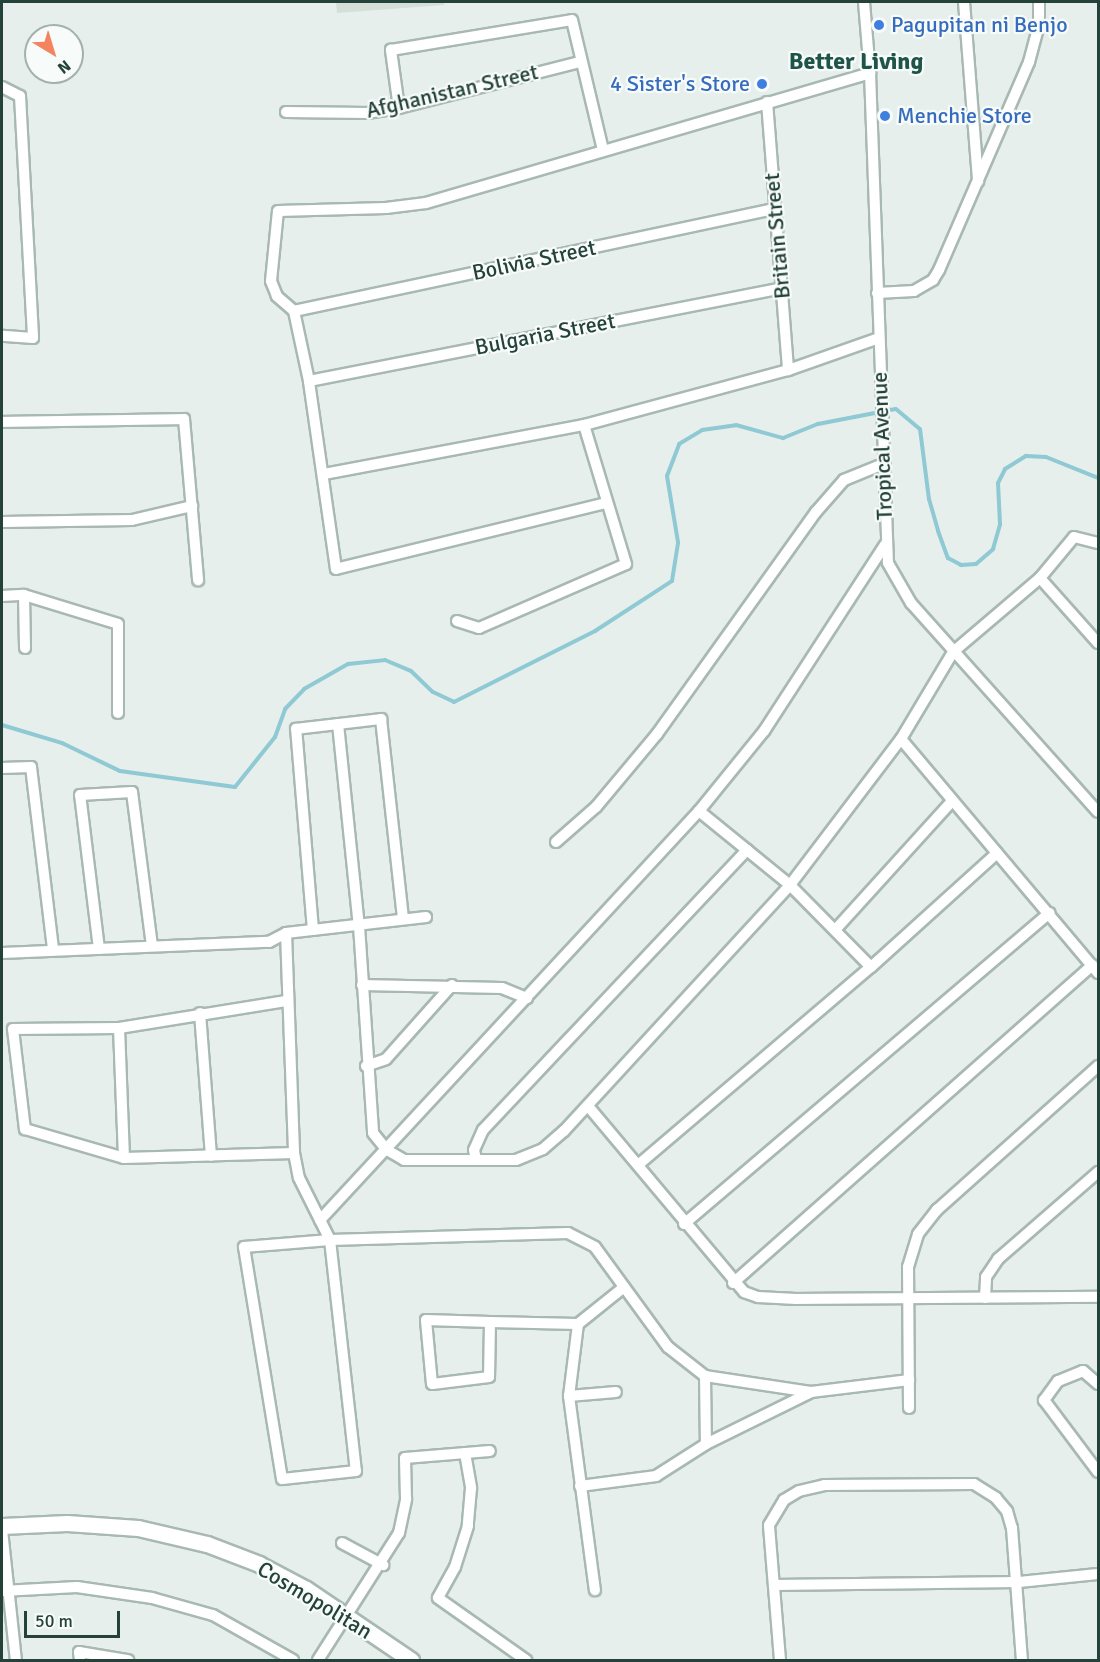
<!DOCTYPE html>
<html>
<head>
<meta charset="utf-8">
<style>
  body { margin:0 }
  #map { position:relative; width:1100px; height:1662px; overflow:hidden; background:#e6efeb; font-family:Signika,sans-serif }
  div>[style] { position:absolute }
  .built>* { inset:0; background:#d4dfda }
  .stream>* { height:4px; margin:-2px; padding:0 2px; transform-origin:2px; border-radius:2px; background:#8ec9d4 }
  .roads { filter:drop-shadow(2px 0 #a8b8b2) drop-shadow(-2px 0 #a8b8b2) drop-shadow(0 2px #a8b8b2) drop-shadow(0 -2px #a8b8b2) }
  .street>* { height:10px; margin:-5px; padding:0 5px; transform-origin:5px; border-radius:5px; background:#fff }
  .secondary>* { height:15px; margin:-7.5px; padding:0 7.5px; transform-origin:7.5px; border-radius:7.5px; background:#fff }
  .dots>* { width:16px; height:16px; translate:-50% -50%; box-sizing:border-box; border:3px solid #f7fbf9; border-radius:50% }
  span { translate:-50% -50%; white-space:nowrap; text-align:center; line-height:1.15; -webkit-text-stroke:4.5px #f7fbf9; paint-order:stroke }
  .shop-label { font-size:22px; color:#366cbe }
  .left { translate:0 -50%; text-align:left }
  .right { translate:-100% -50%; text-align:right }
  .street-label { font-size:22px; color:#24423a }
  .neighbourhood-label { font-size:24px; color:#1f5548; font-weight:700 }
  .frame { position:absolute; inset:0; border:3px solid #24423a; pointer-events:none }
  .north { position:absolute; left:24px; top:24px; width:60px; height:60px; box-sizing:border-box; background:#f7fbf9; border:2px solid #a3b1ad; border-radius:50%; rotate:142deg; font-size:16px; font-weight:700; line-height:24px; text-align:center; color:#24423a }
  .north::after { content:''; display:block; margin:auto; width:21px; height:27px; background:#f4845f; clip-path:polygon(50% 0,100% 100%,50% 72%,0 100%) }
  .scale { position:absolute; left:24px; top:1611px; width:96px; height:27px; box-sizing:border-box; border:3px solid #24423a; border-top:0; padding-left:8px; font-size:18px; line-height:21px; white-space:nowrap; color:#24423a; -webkit-text-stroke:4px #f7fbf9; paint-order:stroke }
</style>
</head>
<body>
<div id="map">
  <div class="built">
    <div style="clip-path:polygon(336px 2px,444px 2px,444px 5px,337px 13px)"></div>
  </div>
  <div class="stream">
    <div style="left:2px;top:725px;width:63px;rotate:16.7deg"></div>
    <div style="left:62px;top:743px;width:64px;rotate:25.8deg"></div>
    <div style="left:120px;top:771px;width:116px;rotate:7.9deg"></div>
    <div style="left:235px;top:787px;width:64px;rotate:-51.3deg"></div>
    <div style="left:275px;top:737px;width:30px;rotate:-70deg"></div>
    <div style="left:285px;top:709px;width:28px;rotate:-46deg"></div>
    <div style="left:304px;top:689px;width:51px;rotate:-29.6deg"></div>
    <div style="left:348px;top:664px;width:37px;rotate:-6deg"></div>
    <div style="left:385px;top:660px;width:28px;rotate:23deg"></div>
    <div style="left:411px;top:671px;width:30px;rotate:44deg"></div>
    <div style="left:433px;top:692px;width:23px;rotate:25deg"></div>
    <div style="left:454px;top:702px;width:158px;rotate:-26.7deg"></div>
    <div style="left:595px;top:631px;width:92px;rotate:-33deg"></div>
    <div style="left:672px;top:581px;width:39px;rotate:-81deg"></div>
    <div style="left:678px;top:542px;width:67px;rotate:-99.5deg"></div>
    <div style="left:667px;top:476px;width:34px;rotate:-69deg"></div>
    <div style="left:679px;top:444px;width:27px;rotate:-31deg"></div>
    <div style="left:702px;top:430px;width:34px;rotate:-8deg"></div>
    <div style="left:736px;top:425px;width:49px;rotate:15.5deg"></div>
    <div style="left:783px;top:438px;width:38px;rotate:-22deg"></div>
    <div style="left:818px;top:424px;width:79px;rotate:-10.9deg"></div>
    <div style="left:896px;top:409px;width:31px;rotate:40deg"></div>
    <div style="left:920px;top:429px;width:71px;rotate:82.7deg"></div>
    <div style="left:929px;top:499px;width:33px;rotate:74deg"></div>
    <div style="left:938px;top:531px;width:29px;rotate:70deg"></div>
    <div style="left:948px;top:558px;width:15px;rotate:28deg"></div>
    <div style="left:961px;top:565px;width:15px;rotate:-4deg"></div>
    <div style="left:976px;top:564px;width:23px;rotate:-41deg"></div>
    <div style="left:993px;top:549px;width:26px;rotate:-74deg"></div>
    <div style="left:1000px;top:524px;width:41px;rotate:-92.8deg"></div>
    <div style="left:998px;top:483px;width:16px;rotate:-63deg"></div>
    <div style="left:1005px;top:469px;width:25px;rotate:-32deg"></div>
    <div style="left:1026px;top:456px;width:20px;rotate:3deg"></div>
    <div style="left:1046px;top:457px;width:56px;rotate:22deg"></div>
  </div>
  <div class="roads">
    <div class="street">
      <div style="left:864px;top:2px;width:71px;rotate:85.2deg"></div>
      <div style="left:870px;top:73px;width:490px;rotate:87.9deg"></div>
      <div style="left:888px;top:563px;width:46px;rotate:60.1deg"></div>
      <div style="left:911px;top:603px;width:280px;rotate:48.2deg"></div>
      <div style="left:964px;top:2px;width:180px;rotate:85.5deg"></div>
      <div style="left:2px;top:87px;width:20px;rotate:27deg"></div>
      <div style="left:20px;top:96px;width:242px;rotate:86.9deg"></div>
      <div style="left:33px;top:338px;width:31px;rotate:-176deg"></div>
      <div style="left:767px;top:102px;width:269px;rotate:85.5deg"></div>
      <div style="left:399px;top:108px;width:59px;rotate:-97.9deg"></div>
      <div style="left:391px;top:50px;width:183px;rotate:-9.4deg"></div>
      <div style="left:572px;top:20px;width:134px;rotate:76.6deg"></div>
      <div style="left:286px;top:112px;width:81px;rotate:0.7deg"></div>
      <div style="left:367px;top:113px;width:32px;rotate:-9deg"></div>
      <div style="left:399px;top:108px;width:187px;rotate:-14.3deg"></div>
      <div style="left:877px;top:293px;width:37px;rotate:-3deg"></div>
      <div style="left:914px;top:291px;width:22px;rotate:-30deg"></div>
      <div style="left:933px;top:280px;width:12px;rotate:-59deg"></div>
      <div style="left:939px;top:270px;width:227px;rotate:-66.6deg"></div>
      <div style="left:1029px;top:62px;width:39px;rotate:-75deg"></div>
      <div style="left:1039px;top:24px;width:22px;rotate:-90deg"></div>
      <div style="left:294px;top:311px;width:491px;rotate:-12deg"></div>
      <div style="left:309px;top:381px;width:481px;rotate:-11.1deg"></div>
      <div style="left:2px;top:422px;width:182px;rotate:-0.9deg"></div>
      <div style="left:184px;top:419px;width:162px;rotate:85deg"></div>
      <div style="left:324px;top:474px;width:265px;rotate:-10.7deg"></div>
      <div style="left:584px;top:425px;width:211px;rotate:-15.1deg"></div>
      <div style="left:788px;top:370px;width:96px;rotate:-19.4deg"></div>
      <div style="left:606px;top:503px;width:278px;rotate:166.3deg"></div>
      <div style="left:336px;top:569px;width:190px;rotate:-98.2deg"></div>
      <div style="left:309px;top:381px;width:72px;rotate:-102.1deg"></div>
      <div style="left:294px;top:311px;width:23px;rotate:-139deg"></div>
      <div style="left:277px;top:296px;width:16px;rotate:-112deg"></div>
      <div style="left:271px;top:281px;width:70px;rotate:-84.3deg"></div>
      <div style="left:278px;top:211px;width:108px;rotate:-1.6deg"></div>
      <div style="left:386px;top:208px;width:40px;rotate:-7.1deg"></div>
      <div style="left:426px;top:203px;width:463px;rotate:-16.3deg"></div>
      <div style="left:2px;top:522px;width:130px;rotate:-0.9deg"></div>
      <div style="left:132px;top:520px;width:62px;rotate:-13.1deg"></div>
      <div style="left:1040px;top:578px;width:87px;rotate:48.3deg"></div>
      <div style="left:24px;top:595px;width:53px;rotate:88.9deg"></div>
      <div style="left:2px;top:596px;width:22px;rotate:-3deg"></div>
      <div style="left:24px;top:595px;width:98px;rotate:17.1deg"></div>
      <div style="left:118px;top:624px;width:89px;rotate:90deg"></div>
      <div style="left:457px;top:621px;width:23px;rotate:18deg"></div>
      <div style="left:479px;top:628px;width:160px;rotate:-23.5deg"></div>
      <div style="left:626px;top:564px;width:145px;rotate:-106.8deg"></div>
      <div style="left:338px;top:724px;width:203px;rotate:84.1deg"></div>
      <div style="left:359px;top:926px;width:207px;rotate:86.1deg"></div>
      <div style="left:373px;top:1133px;width:22px;rotate:51deg"></div>
      <div style="left:387px;top:1150px;width:20px;rotate:30deg"></div>
      <div style="left:404px;top:1160px;width:112px"></div>
      <div style="left:516px;top:1160px;width:29px;rotate:-22deg"></div>
      <div style="left:543px;top:1149px;width:28px;rotate:-41deg"></div>
      <div style="left:564px;top:1131px;width:334px;rotate:-47.4deg"></div>
      <div style="left:790px;top:885px;width:183px;rotate:-52.8deg"></div>
      <div style="left:901px;top:739px;width:101px;rotate:-59.1deg"></div>
      <div style="left:953px;top:652px;width:114px;rotate:-40.4deg"></div>
      <div style="left:1040px;top:578px;width:53px;rotate:-50.3deg"></div>
      <div style="left:1074px;top:537px;width:25px;rotate:14deg"></div>
      <div style="left:901px;top:739px;width:306px;rotate:49.9deg"></div>
      <div style="left:2px;top:768px;width:29px;rotate:-2deg"></div>
      <div style="left:31px;top:767px;width:184px;rotate:83.1deg"></div>
      <div style="left:699px;top:811px;width:117px;rotate:39.1deg"></div>
      <div style="left:790px;top:885px;width:115px;rotate:45.4deg"></div>
      <div style="left:556px;top:842px;width:53px;rotate:-41.2deg"></div>
      <div style="left:596px;top:807px;width:95px;rotate:-50.1deg"></div>
      <div style="left:657px;top:734px;width:273px;rotate:-54.4deg"></div>
      <div style="left:816px;top:512px;width:43px;rotate:-48.8deg"></div>
      <div style="left:844px;top:480px;width:42px;rotate:-22.3deg"></div>
      <div style="left:836px;top:929px;width:173px;rotate:-47.8deg"></div>
      <div style="left:313px;top:930px;width:202px;rotate:-94.8deg"></div>
      <div style="left:296px;top:729px;width:86px;rotate:-6.7deg"></div>
      <div style="left:381px;top:719px;width:201px;rotate:83.7deg"></div>
      <div style="left:286px;top:933px;width:220px;rotate:87.9deg"></div>
      <div style="left:294px;top:1153px;width:25px;rotate:79deg"></div>
      <div style="left:299px;top:1178px;width:69px;rotate:63.4deg"></div>
      <div style="left:330px;top:1240px;width:232px;rotate:83.6deg"></div>
      <div style="left:356px;top:1471px;width:74px;rotate:173.8deg"></div>
      <div style="left:282px;top:1479px;width:235px;rotate:-99.3deg"></div>
      <div style="left:244px;top:1247px;width:86px;rotate:-4.7deg"></div>
      <div style="left:330px;top:1240px;width:238px;rotate:-1.7deg"></div>
      <div style="left:568px;top:1233px;width:30px;rotate:27deg"></div>
      <div style="left:595px;top:1247px;width:124px;rotate:53.9deg"></div>
      <div style="left:668px;top:1347px;width:47px;rotate:38.1deg"></div>
      <div style="left:705px;top:1376px;width:107px;rotate:8.6deg"></div>
      <div style="left:811px;top:1392px;width:99px;rotate:-7deg"></div>
      <div style="left:99px;top:949px;width:155px;rotate:-97deg"></div>
      <div style="left:80px;top:795px;width:52px;rotate:-3.3deg"></div>
      <div style="left:132px;top:792px;width:155px;rotate:82.6deg"></div>
      <div style="left:2px;top:953px;width:267px;rotate:-2.4deg"></div>
      <div style="left:269px;top:942px;width:19px;rotate:-28deg"></div>
      <div style="left:286px;top:933px;width:141px;rotate:-6.5deg"></div>
      <div style="left:362px;top:985px;width:140px;rotate:1.2deg"></div>
      <div style="left:502px;top:988px;width:27px;rotate:22deg"></div>
      <div style="left:286px;top:1001px;width:169px;rotate:170.8deg"></div>
      <div style="left:119px;top:1028px;width:106px;rotate:179.5deg"></div>
      <div style="left:13px;top:1029px;width:101px;rotate:83.2deg"></div>
      <div style="left:25px;top:1129px;width:103px;rotate:16.3deg"></div>
      <div style="left:124px;top:1158px;width:170px;rotate:-1.7deg"></div>
      <div style="left:200px;top:1013px;width:143px;rotate:85.6deg"></div>
      <div style="left:119px;top:1028px;width:130px;rotate:87.8deg"></div>
      <div style="left:366px;top:1066px;width:21px;rotate:-19deg"></div>
      <div style="left:386px;top:1059px;width:99px;rotate:-48.3deg"></div>
      <div style="left:588px;top:1106px;width:243px;rotate:50deg"></div>
      <div style="left:744px;top:1292px;width:15px;rotate:20deg"></div>
      <div style="left:758px;top:1297px;width:38px;rotate:3deg"></div>
      <div style="left:796px;top:1299px;width:302px;rotate:-0.4deg"></div>
      <div style="left:476px;top:1159px;width:9px;rotate:-103deg"></div>
      <div style="left:474px;top:1150px;width:22px;rotate:-66deg"></div>
      <div style="left:483px;top:1130px;width:385px;rotate:-46.7deg"></div>
      <div style="left:638px;top:1165px;width:306px;rotate:-40.4deg"></div>
      <div style="left:871px;top:967px;width:170px;rotate:-42.1deg"></div>
      <div style="left:320px;top:1220px;width:558px;rotate:-47.18deg"></div>
      <div style="left:699px;top:811px;width:103px;rotate:-50.9deg"></div>
      <div style="left:764px;top:731px;width:222px;rotate:-57deg"></div>
      <div style="left:684px;top:1224px;width:480px;rotate:-40.4deg"></div>
      <div style="left:733px;top:1283px;width:480px;rotate:-41.5deg"></div>
      <div style="left:985px;top:1298px;width:21px;rotate:-87deg"></div>
      <div style="left:986px;top:1277px;width:22px;rotate:-56deg"></div>
      <div style="left:998px;top:1259px;width:133px;rotate:-41deg"></div>
      <div style="left:490px;top:1322px;width:55px;rotate:91deg"></div>
      <div style="left:489px;top:1377px;width:57px;rotate:173deg"></div>
      <div style="left:432px;top:1384px;width:64px;rotate:-95.4deg"></div>
      <div style="left:426px;top:1320px;width:64px;rotate:1.8deg"></div>
      <div style="left:490px;top:1322px;width:88px;rotate:1.3deg"></div>
      <div style="left:578px;top:1324px;width:59px;rotate:-38.8deg"></div>
      <div style="left:578px;top:1324px;width:73px;rotate:97.1deg"></div>
      <div style="left:569px;top:1396px;width:196px;rotate:82.4deg"></div>
      <div style="left:705px;top:1376px;width:68px;rotate:89.2deg"></div>
      <div style="left:1098px;top:1384px;width:20px;rotate:-139deg"></div>
      <div style="left:1083px;top:1371px;width:27px;rotate:158deg"></div>
      <div style="left:1058px;top:1381px;width:24px;rotate:126deg"></div>
      <div style="left:1044px;top:1400px;width:90px;rotate:53.1deg"></div>
      <div style="left:569px;top:1396px;width:47px;rotate:-4.9deg"></div>
      <div style="left:909px;top:1408px;width:141px;rotate:-90.4deg"></div>
      <div style="left:908px;top:1267px;width:34px;rotate:-73deg"></div>
      <div style="left:918px;top:1234px;width:31px;rotate:-52deg"></div>
      <div style="left:937px;top:1210px;width:216px;rotate:-41.8deg"></div>
      <div style="left:465px;top:1453px;width:36px;rotate:80deg"></div>
      <div style="left:471px;top:1488px;width:38px;rotate:95deg"></div>
      <div style="left:468px;top:1526px;width:43px;rotate:107.6deg"></div>
      <div style="left:455px;top:1567px;width:35px;rotate:119deg"></div>
      <div style="left:438px;top:1598px;width:108px;rotate:35.2deg"></div>
      <div style="left:580px;top:1486px;width:77px;rotate:-7.5deg"></div>
      <div style="left:656px;top:1476px;width:59px;rotate:-32.6deg"></div>
      <div style="left:706px;top:1444px;width:117px;rotate:-26.3deg"></div>
      <div style="left:2px;top:1530px;width:131px;rotate:83.9deg"></div>
      <div style="left:342px;top:1543px;width:47px;rotate:28.2deg"></div>
      <div style="left:774px;top:1585px;width:245px;rotate:-0.7deg"></div>
      <div style="left:1019px;top:1582px;width:79px;rotate:-5.8deg"></div>
      <div style="left:2px;top:1591px;width:75px;rotate:-3.1deg"></div>
      <div style="left:77px;top:1587px;width:76px;rotate:8.3deg"></div>
      <div style="left:152px;top:1598px;width:63px;rotate:15.6deg"></div>
      <div style="left:213px;top:1615px;width:92px;rotate:29.4deg"></div>
      <div style="left:80px;top:1660px;width:8px;rotate:-97deg"></div>
      <div style="left:79px;top:1652px;width:50px;rotate:9.3deg"></div>
      <div style="left:318px;top:1660px;width:151px;rotate:-57.5deg"></div>
      <div style="left:399px;top:1533px;width:35px;rotate:-78deg"></div>
      <div style="left:406px;top:1499px;width:41px;rotate:-91.4deg"></div>
      <div style="left:405px;top:1458px;width:85px;rotate:-4.7deg"></div>
      <div style="left:780px;top:1660px;width:135px;rotate:-94.7deg"></div>
      <div style="left:769px;top:1525px;width:29px;rotate:-59deg"></div>
      <div style="left:784px;top:1500px;width:17px;rotate:-31deg"></div>
      <div style="left:799px;top:1491px;width:26px;rotate:-13deg"></div>
      <div style="left:824px;top:1485px;width:150px;rotate:-0.4deg"></div>
      <div style="left:974px;top:1484px;width:26px;rotate:32deg"></div>
      <div style="left:996px;top:1498px;width:17px;rotate:50deg"></div>
      <div style="left:1007px;top:1511px;width:18px;rotate:74deg"></div>
      <div style="left:1012px;top:1528px;width:132px;rotate:85.7deg"></div>
    </div>
    <div class="secondary">
      <div style="left:2px;top:1526px;width:65px;rotate:-2.6deg"></div>
      <div style="left:67px;top:1523px;width:71px;rotate:4deg"></div>
      <div style="left:138px;top:1528px;width:71px;rotate:13.1deg"></div>
      <div style="left:207px;top:1544px;width:56px;rotate:21deg"></div>
      <div style="left:259px;top:1564px;width:53px;rotate:28deg"></div>
      <div style="left:306px;top:1589px;width:127px;rotate:34.1deg"></div>
    </div>
  </div>
  <div class="dots">
    <div style="left:879px;top:25px;background:#3f7fe0"></div>
    <div style="left:762px;top:84px;background:#3f7fe0"></div>
    <div style="left:885px;top:116px;background:#3f7fe0"></div>
  </div>
  <div class="shop-label">
    <span class="left" style="left:891px;top:25px">Pagupitan ni Benjo</span>
    <span class="right" style="left:750px;top:84px">4 Sister's Store</span>
    <span class="left" style="left:897px;top:116px">Menchie Store</span>
  </div>
  <div class="street-label">
    <span style="left:452px;top:91px;rotate:-13deg">Afghanistan Street</span>
    <span style="left:777px;top:236px;rotate:-95deg">Britain Street</span>
    <span style="left:534px;top:260px;rotate:-12deg">Bolivia Street</span>
    <span style="left:545px;top:334px;rotate:-11deg">Bulgaria Street</span>
    <span style="left:882px;top:446px;rotate:-92deg">Tropical Avenue</span>
    <span style="left:315px;top:1600px;rotate:31deg">Cosmopolitan</span>
  </div>
  <div class="neighbourhood-label">
    <span style="left:856px;top:62px">Better Living</span>
  </div>
  <div class="frame"></div>
  <div class="north">N</div>
  <div class="scale">50 m</div>
</div>
</body>
</html>
